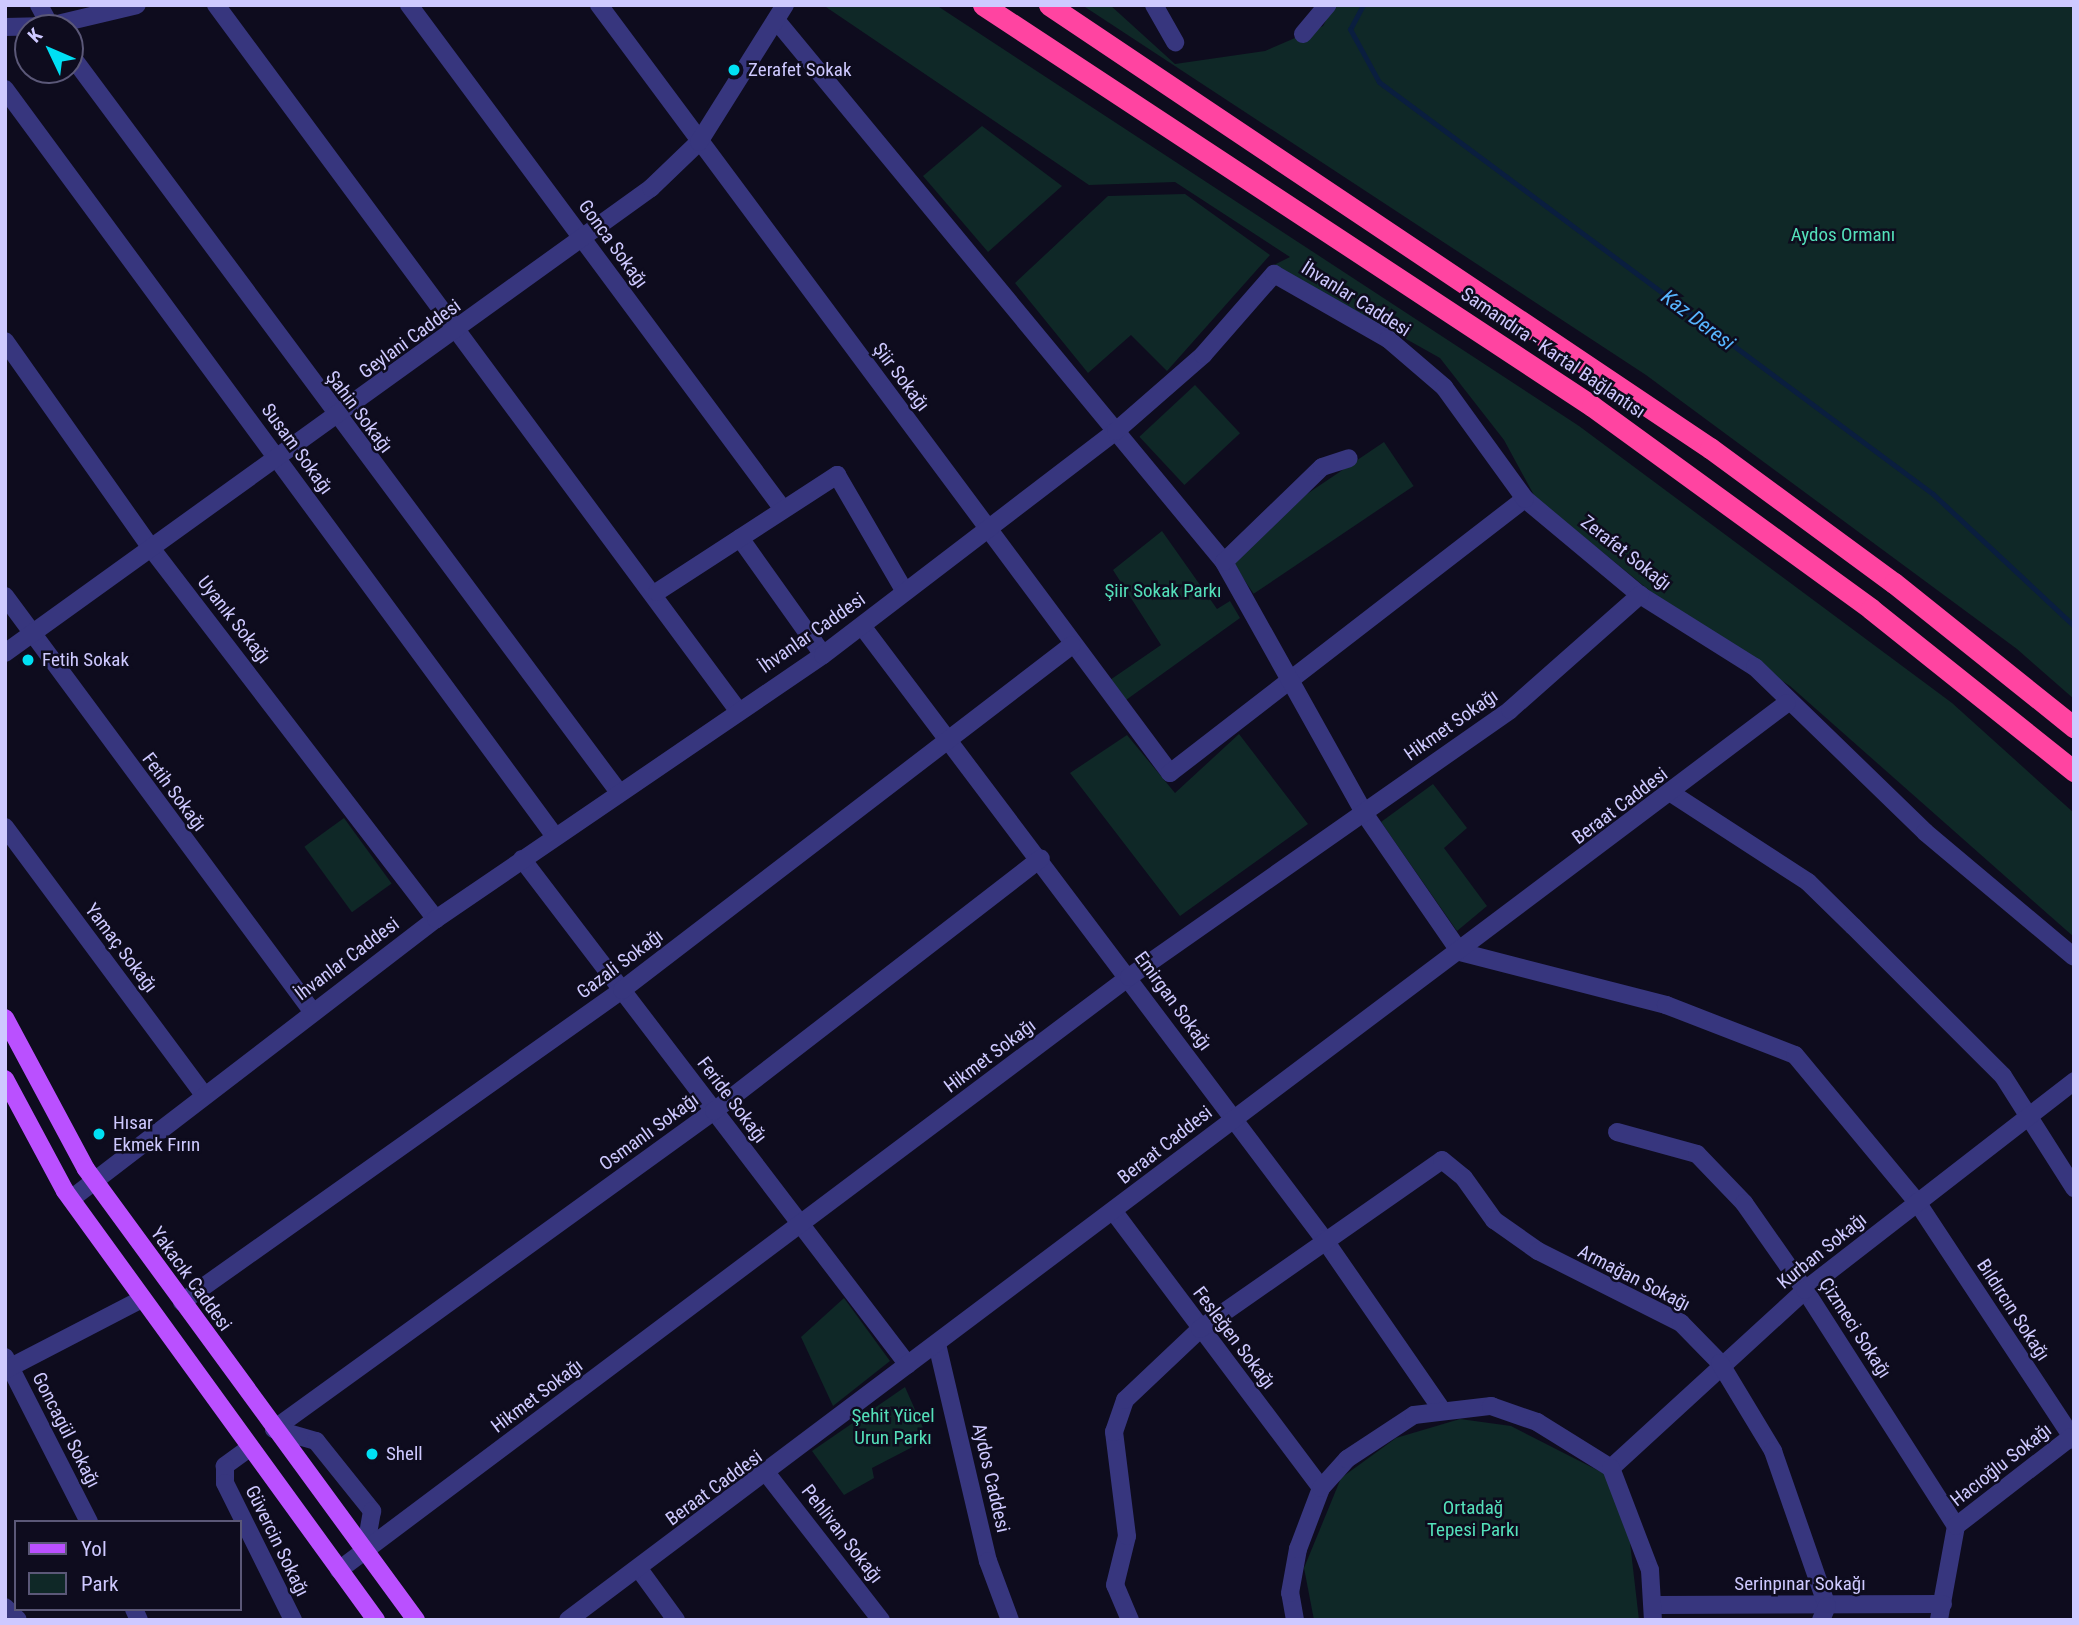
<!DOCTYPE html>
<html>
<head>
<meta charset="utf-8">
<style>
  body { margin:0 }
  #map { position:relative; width:2079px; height:1625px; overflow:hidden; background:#0e0c1e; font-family:"Roboto Condensed",sans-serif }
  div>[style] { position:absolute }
  .green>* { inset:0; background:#0f2827; transform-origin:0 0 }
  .stream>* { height:5px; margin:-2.5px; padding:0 2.5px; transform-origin:2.5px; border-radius:2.5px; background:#0a1e3f }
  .minor>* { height:18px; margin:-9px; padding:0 9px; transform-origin:9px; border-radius:9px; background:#37367e }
  .major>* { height:18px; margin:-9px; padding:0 9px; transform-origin:9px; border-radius:9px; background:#ba50ff }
  .highway>* { height:21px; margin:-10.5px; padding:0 10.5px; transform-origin:10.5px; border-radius:10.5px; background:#ff44a1 }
  .dots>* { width:19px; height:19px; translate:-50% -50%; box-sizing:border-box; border:4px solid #0e0c1e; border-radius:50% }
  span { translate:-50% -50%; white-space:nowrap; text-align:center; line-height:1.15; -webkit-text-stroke:5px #0e0c1e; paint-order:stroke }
  .poi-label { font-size:19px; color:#cec9ff }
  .left { translate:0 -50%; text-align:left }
  .park-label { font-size:19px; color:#54e0ba }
  .street-label { font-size:19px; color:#cec9ff }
  .water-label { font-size:21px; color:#57b5ff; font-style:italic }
  .frame { position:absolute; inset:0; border:7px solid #cec9ff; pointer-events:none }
  .legend { position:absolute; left:14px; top:1520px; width:228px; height:91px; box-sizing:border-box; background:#0e0c1e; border:2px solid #5b5878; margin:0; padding:9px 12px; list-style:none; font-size:21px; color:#cec9ff }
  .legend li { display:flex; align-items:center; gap:14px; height:35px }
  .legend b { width:35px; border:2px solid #5b5878 }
  .north { position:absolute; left:14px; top:14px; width:70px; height:70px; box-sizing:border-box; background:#0e0c1e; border:2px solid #5b5878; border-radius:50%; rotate:314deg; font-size:19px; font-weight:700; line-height:28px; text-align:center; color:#cec9ff }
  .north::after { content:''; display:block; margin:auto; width:24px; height:32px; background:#00e0f4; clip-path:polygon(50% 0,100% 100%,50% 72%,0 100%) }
</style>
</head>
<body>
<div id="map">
  <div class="green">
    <div style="clip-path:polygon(823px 5px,936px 5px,1579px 426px,1952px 703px,2074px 813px,2074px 937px,1790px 686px,1683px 618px,1535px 497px,1504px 440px,1440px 358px,1274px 265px,1290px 257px,1175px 182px,1089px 185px)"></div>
    <div style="clip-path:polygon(1082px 5px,1110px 5px,1175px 64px,1265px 51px,1323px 26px,1334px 5px,2074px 5px,2074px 699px,2017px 649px,1646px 375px)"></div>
    <div style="clip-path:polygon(982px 126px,1062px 186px,988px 252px,923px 176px)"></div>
    <div style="clip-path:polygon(1185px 194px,1270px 255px,1167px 371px,1131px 335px,1088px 373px,1015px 283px,1108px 196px)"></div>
    <div style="left:1195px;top:385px;width:66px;height:76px;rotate:47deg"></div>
    <div style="left:1384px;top:442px;width:53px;height:193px;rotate:56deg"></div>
    <div style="clip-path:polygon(1162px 531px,1217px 609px,1230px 601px,1240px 618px,1126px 700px,1110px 680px,1161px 645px,1113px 570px)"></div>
    <div style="clip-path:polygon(1239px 734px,1308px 824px,1180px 916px,1070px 773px,1127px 735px,1175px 793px)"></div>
    <div style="clip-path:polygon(1433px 784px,1467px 828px,1444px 848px,1487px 906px,1457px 931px,1381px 822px)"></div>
    <div style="left:344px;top:818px;width:81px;height:49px;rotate:54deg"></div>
    <div style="clip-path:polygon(844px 1298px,890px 1361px,833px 1406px,801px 1337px)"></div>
    <div style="clip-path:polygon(905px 1387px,928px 1439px,872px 1468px,874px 1478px,844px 1495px,812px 1451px)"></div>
    <div style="clip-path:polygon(1460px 1419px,1511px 1426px,1605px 1474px,1629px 1534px,1639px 1620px,1314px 1620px,1304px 1568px,1341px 1478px,1396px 1438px)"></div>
  </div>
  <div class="stream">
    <div style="left:1363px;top:5px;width:27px;rotate:118deg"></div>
    <div style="left:1350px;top:29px;width:60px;rotate:61.3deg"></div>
    <div style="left:1379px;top:82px;width:690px;rotate:36.64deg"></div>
    <div style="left:1933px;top:494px;width:193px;rotate:43.1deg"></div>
  </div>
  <div class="minor">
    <div style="left:39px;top:5px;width:26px;rotate:62deg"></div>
    <div style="left:216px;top:5px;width:876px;rotate:53.5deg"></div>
    <div style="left:409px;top:5px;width:626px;rotate:53.44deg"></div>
    <div style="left:599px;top:5px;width:957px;rotate:53.37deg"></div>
    <div style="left:1170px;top:773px;width:448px;rotate:-37.7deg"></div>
    <div style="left:1525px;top:499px;width:150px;rotate:39.9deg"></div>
    <div style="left:1640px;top:595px;width:136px;rotate:32.1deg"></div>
    <div style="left:1755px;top:667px;width:237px;rotate:44.1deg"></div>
    <div style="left:1925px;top:832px;width:194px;rotate:40deg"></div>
    <div style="left:1154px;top:5px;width:43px;rotate:60.4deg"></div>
    <div style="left:776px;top:20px;width:703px;rotate:50.42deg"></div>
    <div style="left:1224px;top:562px;width:287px;rotate:60.8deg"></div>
    <div style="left:1364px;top:813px;width:169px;rotate:55.4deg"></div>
    <div style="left:1460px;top:952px;width:213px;rotate:14.4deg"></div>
    <div style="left:1666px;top:1005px;width:138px;rotate:21.2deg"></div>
    <div style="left:1795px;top:1055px;width:191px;rotate:50.3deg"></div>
    <div style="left:1917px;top:1202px;width:285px;rotate:56.6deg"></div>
    <div style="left:5px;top:27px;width:44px;rotate:-1.3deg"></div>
    <div style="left:49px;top:26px;width:90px;rotate:-13.4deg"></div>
    <div style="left:1303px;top:34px;width:38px;rotate:-50deg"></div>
    <div style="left:70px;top:54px;width:918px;rotate:53.37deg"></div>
    <div style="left:5px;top:89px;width:926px;rotate:53.65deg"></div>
    <div style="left:5px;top:341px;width:253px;rotate:54.8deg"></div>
    <div style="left:151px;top:548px;width:468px;rotate:52.5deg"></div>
    <div style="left:740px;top:538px;width:143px;rotate:54.6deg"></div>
    <div style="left:1224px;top:562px;width:136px;rotate:-44.1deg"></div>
    <div style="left:1322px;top:467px;width:28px;rotate:-18deg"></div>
    <div style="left:657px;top:592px;width:215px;rotate:-33deg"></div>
    <div style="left:837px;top:475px;width:135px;rotate:59.8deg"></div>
    <div style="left:5px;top:596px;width:516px;rotate:53.51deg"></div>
    <div style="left:862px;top:626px;width:768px;rotate:53deg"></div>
    <div style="left:1324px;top:1239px;width:204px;rotate:55.4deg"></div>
    <div style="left:5px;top:653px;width:796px;rotate:-35.75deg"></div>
    <div style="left:651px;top:188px;width:66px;rotate:-43.8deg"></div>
    <div style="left:699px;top:142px;width:162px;rotate:-57.9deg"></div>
    <div style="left:1671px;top:793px;width:163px;rotate:33deg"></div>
    <div style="left:1808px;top:882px;width:63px;rotate:44.4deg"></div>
    <div style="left:1853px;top:926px;width:212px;rotate:45deg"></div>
    <div style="left:2003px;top:1076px;width:133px;rotate:57.6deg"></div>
    <div style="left:5px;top:827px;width:334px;rotate:53.4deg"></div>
    <div style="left:522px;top:859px;width:636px;rotate:52.66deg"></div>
    <div style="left:1617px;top:1132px;width:83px;rotate:15.4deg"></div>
    <div style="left:1697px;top:1154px;width:68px;rotate:46.2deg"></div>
    <div style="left:1744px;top:1203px;width:106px;rotate:55deg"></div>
    <div style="left:1805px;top:1290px;width:280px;rotate:57.4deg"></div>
    <div style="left:1956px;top:1526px;width:96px;rotate:100.3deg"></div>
    <div style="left:71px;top:1199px;width:460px;rotate:-37.5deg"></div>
    <div style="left:436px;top:919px;width:468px;rotate:-34.3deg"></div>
    <div style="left:823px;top:655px;width:369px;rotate:-37.4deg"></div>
    <div style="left:1116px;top:431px;width:116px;rotate:-41.1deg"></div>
    <div style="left:1203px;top:355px;width:108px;rotate:-48.8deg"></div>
    <div style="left:1274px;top:274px;width:131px;rotate:29.7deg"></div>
    <div style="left:1388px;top:339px;width:74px;rotate:40.6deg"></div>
    <div style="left:1444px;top:387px;width:138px;rotate:54.1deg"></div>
    <div style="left:1114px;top:1212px;width:345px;rotate:53.1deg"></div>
    <div style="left:182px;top:1302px;width:539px;rotate:-35.34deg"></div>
    <div style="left:622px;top:990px;width:567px;rotate:-37.48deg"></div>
    <div style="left:937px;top:1344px;width:223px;rotate:76.8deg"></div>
    <div style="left:988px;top:1561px;width:63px;rotate:69.6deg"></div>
    <div style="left:5px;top:1357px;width:185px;rotate:63deg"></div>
    <div style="left:5px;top:1370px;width:154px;rotate:-27.4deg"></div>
    <div style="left:274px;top:1429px;width:543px;rotate:-35.86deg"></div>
    <div style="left:714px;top:1111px;width:413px;rotate:-37.7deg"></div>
    <div style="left:274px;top:1429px;width:44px;rotate:15.9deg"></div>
    <div style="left:316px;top:1441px;width:90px;rotate:51.3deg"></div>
    <div style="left:372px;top:1511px;width:41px;rotate:99.9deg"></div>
    <div style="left:248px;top:1449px;width:29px;rotate:144deg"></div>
    <div style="left:225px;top:1466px;width:17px;rotate:90deg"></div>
    <div style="left:225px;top:1483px;width:153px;rotate:63.6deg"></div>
    <div style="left:1611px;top:1468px;width:263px;rotate:-42.5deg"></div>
    <div style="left:1805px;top:1290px;width:341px;rotate:-37.8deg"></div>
    <div style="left:768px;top:1475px;width:184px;rotate:52.1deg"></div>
    <div style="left:1956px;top:1526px;width:145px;rotate:-37.7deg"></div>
    <div style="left:639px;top:1569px;width:63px;rotate:54deg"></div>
    <div style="left:339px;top:1570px;width:988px;rotate:-36.89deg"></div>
    <div style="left:1129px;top:977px;width:465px;rotate:-35deg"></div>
    <div style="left:1510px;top:710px;width:174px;rotate:-41.5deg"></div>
    <div style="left:1656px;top:1605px;width:287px;rotate:-0.2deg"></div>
    <div style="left:5px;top:1607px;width:18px;rotate:45deg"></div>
    <div style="left:134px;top:1609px;width:12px;rotate:66deg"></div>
    <div style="left:568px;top:1620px;width:1525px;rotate:-36.95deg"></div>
    <div style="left:1130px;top:1620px;width:38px;rotate:-113deg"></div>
    <div style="left:1115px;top:1585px;width:50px;rotate:-76.2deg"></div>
    <div style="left:1127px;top:1536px;width:105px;rotate:-97.1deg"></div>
    <div style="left:1114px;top:1432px;width:34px;rotate:-71deg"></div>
    <div style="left:1125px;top:1400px;width:103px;rotate:-43.4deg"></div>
    <div style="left:1200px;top:1329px;width:295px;rotate:-34.9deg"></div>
    <div style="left:1442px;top:1160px;width:28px;rotate:39deg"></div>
    <div style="left:1464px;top:1178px;width:52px;rotate:54.5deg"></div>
    <div style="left:1494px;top:1220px;width:54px;rotate:35.2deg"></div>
    <div style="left:1538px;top:1251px;width:160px;rotate:26.7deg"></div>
    <div style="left:1681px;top:1323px;width:56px;rotate:45.7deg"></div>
    <div style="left:1720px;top:1363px;width:103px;rotate:58.9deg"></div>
    <div style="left:1773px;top:1451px;width:164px;rotate:70.8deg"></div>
    <div style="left:1827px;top:1606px;width:15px;rotate:113deg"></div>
    <div style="left:1295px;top:1620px;width:27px;rotate:-100deg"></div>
    <div style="left:1290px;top:1593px;width:45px;rotate:-79.7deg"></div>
    <div style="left:1298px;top:1549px;width:65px;rotate:-69.3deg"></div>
    <div style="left:1321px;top:1488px;width:39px;rotate:-48deg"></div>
    <div style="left:1347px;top:1459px;width:80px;rotate:-33.3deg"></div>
    <div style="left:1414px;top:1415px;width:78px;rotate:-6.7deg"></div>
    <div style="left:1491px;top:1406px;width:49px;rotate:19.2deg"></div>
    <div style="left:1537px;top:1422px;width:87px;rotate:31.9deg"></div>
    <div style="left:1611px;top:1468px;width:109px;rotate:69.1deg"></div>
    <div style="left:1650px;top:1570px;width:50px;rotate:86.6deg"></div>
  </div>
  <div class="major">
    <div style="left:5px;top:1018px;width:171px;rotate:61.8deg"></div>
    <div style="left:86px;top:1169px;width:559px;rotate:53.81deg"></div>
    <div style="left:5px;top:1079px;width:127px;rotate:61.8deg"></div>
    <div style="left:65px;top:1191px;width:530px;rotate:54.06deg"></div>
  </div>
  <div class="highway">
    <div style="left:983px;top:5px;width:729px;rotate:33.36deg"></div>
    <div style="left:1592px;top:406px;width:345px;rotate:36deg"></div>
    <div style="left:1871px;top:609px;width:260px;rotate:38.6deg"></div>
    <div style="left:1049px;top:5px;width:796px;rotate:33.83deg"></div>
    <div style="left:1710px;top:448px;width:228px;rotate:36.3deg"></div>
    <div style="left:1894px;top:583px;width:231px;rotate:38.7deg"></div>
  </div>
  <div class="dots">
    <div style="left:734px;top:70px;background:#00e0f4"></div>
    <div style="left:28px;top:660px;background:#00e0f4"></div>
    <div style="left:99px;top:1134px;background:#00e0f4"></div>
    <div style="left:372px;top:1454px;background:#00e0f4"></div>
  </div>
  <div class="poi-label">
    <span class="left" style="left:748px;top:70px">Zerafet Sokak</span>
    <span class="left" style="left:42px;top:660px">Fetih Sokak</span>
    <span class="left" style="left:113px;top:1134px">Hısar<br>Ekmek Fırın</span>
    <span class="left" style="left:386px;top:1454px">Shell</span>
  </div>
  <div class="park-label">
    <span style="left:1843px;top:235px">Aydos Ormanı</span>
    <span style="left:1163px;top:591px">Şiir Sokak Parkı</span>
    <span style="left:893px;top:1427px">Şehit Yücel<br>Urun Parkı</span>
    <span style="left:1473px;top:1519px">Ortadağ<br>Tepesi Parkı</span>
  </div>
  <div class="street-label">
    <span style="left:613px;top:244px;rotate:54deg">Gonca Sokağı</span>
    <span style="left:1356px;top:299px;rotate:32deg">İhvanlar Caddesi</span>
    <span style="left:410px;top:339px;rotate:-36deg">Geylani Caddesi</span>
    <span style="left:1553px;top:353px;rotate:34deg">Samandıra - Kartal Bağlantısı</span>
    <span style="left:901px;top:377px;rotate:53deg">Şiir Sokağı</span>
    <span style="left:359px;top:412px;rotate:53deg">Şahin Sokağı</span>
    <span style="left:297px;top:449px;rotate:54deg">Susam Sokağı</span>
    <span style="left:1626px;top:553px;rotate:38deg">Zerafet Sokağı</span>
    <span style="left:234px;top:620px;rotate:52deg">Uyanık Sokağı</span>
    <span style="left:812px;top:633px;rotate:-35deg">İhvanlar Caddesi</span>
    <span style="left:1451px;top:725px;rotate:-35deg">Hikmet Sokağı</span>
    <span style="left:174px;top:792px;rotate:53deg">Fetih Sokağı</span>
    <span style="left:1620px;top:806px;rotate:-37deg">Beraat Caddesi</span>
    <span style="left:121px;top:948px;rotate:53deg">Yamaç Sokağı</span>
    <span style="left:347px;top:959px;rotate:-37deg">İhvanlar Caddesi</span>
    <span style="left:620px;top:964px;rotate:-37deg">Gazali Sokağı</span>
    <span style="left:1173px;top:1001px;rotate:54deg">Emirgan Sokağı</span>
    <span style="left:990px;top:1056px;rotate:-37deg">Hikmet Sokağı</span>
    <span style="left:732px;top:1100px;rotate:53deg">Feride Sokağı</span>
    <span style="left:649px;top:1132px;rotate:-36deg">Osmanlı Sokağı</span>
    <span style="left:1165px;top:1145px;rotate:-38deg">Beraat Caddesi</span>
    <span style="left:1822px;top:1251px;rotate:-39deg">Kurban Sokağı</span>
    <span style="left:1634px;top:1278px;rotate:27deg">Armağan Sokağı</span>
    <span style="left:191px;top:1279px;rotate:54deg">Yakacık Caddesi</span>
    <span style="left:2013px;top:1310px;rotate:57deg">Bıldırcın Sokağı</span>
    <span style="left:1855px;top:1328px;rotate:57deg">Çizmeci Sokağı</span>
    <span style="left:1234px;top:1338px;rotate:53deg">Fesleğen Sokağı</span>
    <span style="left:537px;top:1396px;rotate:-37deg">Hikmet Sokağı</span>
    <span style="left:66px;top:1430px;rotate:63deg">Goncagül Sokağı</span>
    <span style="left:2001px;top:1465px;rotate:-38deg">Hacıoğlu Sokağı</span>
    <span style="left:991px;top:1478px;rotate:77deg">Aydos Caddesi</span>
    <span style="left:714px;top:1488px;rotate:-36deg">Beraat Caddesi</span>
    <span style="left:842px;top:1534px;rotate:52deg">Pehlivan Sokağı</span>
    <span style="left:277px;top:1541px;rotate:64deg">Güvercin Sokağı</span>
    <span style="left:1800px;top:1584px">Serinpınar Sokağı</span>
  </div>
  <div class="water-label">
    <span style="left:1698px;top:320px;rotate:37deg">Kaz Deresi</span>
  </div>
  <div class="frame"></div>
  <ul class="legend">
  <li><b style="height:9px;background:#ba50ff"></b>Yol</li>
  <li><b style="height:19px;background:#0f2827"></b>Park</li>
  </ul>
  <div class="north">K</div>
</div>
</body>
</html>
